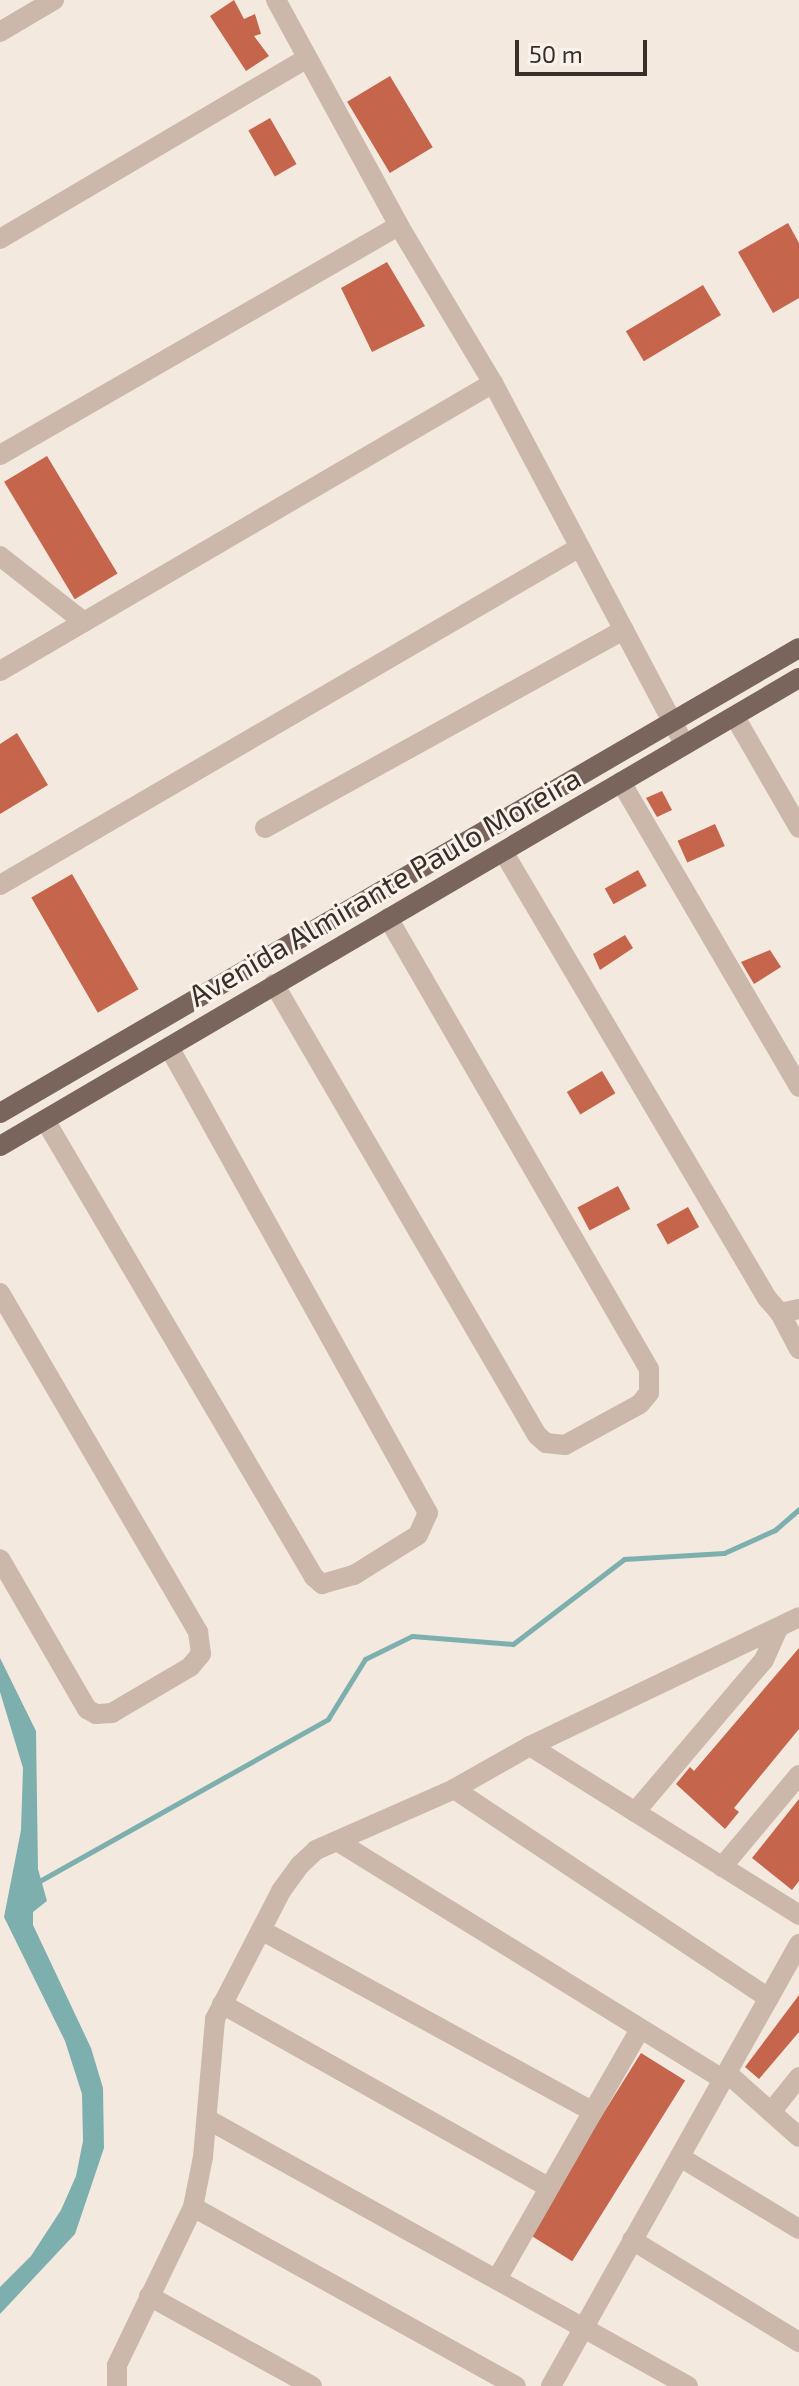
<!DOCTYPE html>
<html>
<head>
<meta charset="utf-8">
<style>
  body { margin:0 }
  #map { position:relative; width:799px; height:2386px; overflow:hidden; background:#f3e9df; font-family:"Exo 2",sans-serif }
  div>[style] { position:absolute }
  .water>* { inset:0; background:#7eafaf }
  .stream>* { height:5px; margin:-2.5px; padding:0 2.5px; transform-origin:2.5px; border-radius:2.5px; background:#7eafaf }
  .building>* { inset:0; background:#c4654c; transform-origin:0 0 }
  .minor>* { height:20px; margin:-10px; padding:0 10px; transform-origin:10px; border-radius:10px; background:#cbb8ab }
  .major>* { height:20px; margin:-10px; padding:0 10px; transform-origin:10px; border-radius:10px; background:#7a655c }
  span { translate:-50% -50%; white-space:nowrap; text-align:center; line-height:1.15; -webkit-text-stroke:6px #faf3ec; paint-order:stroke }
  .street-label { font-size:30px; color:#392e2a }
  .scale { position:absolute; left:515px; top:40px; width:132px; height:36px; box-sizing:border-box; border:4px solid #392e2a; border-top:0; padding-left:10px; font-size:24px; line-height:28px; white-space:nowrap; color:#392e2a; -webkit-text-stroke:6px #faf3ec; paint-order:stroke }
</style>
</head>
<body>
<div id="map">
  <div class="water">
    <div style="clip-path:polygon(0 1658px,36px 1731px,38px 1869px,47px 1901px,33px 1912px,33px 1925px,91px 2048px,103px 2088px,104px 2148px,75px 2234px,0 2314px,0 2287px,31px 2256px,61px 2210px,76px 2176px,83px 2141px,82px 2094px,65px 2041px,4px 1917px,21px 1830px,23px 1768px,0 1692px)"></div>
  </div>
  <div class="stream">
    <div style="left:36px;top:1883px;width:335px;rotate:-29.3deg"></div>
    <div style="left:328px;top:1719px;width:70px;rotate:-58.3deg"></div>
    <div style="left:365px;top:1659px;width:52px;rotate:-26.1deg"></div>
    <div style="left:412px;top:1636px;width:101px;rotate:4.5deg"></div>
    <div style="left:513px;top:1644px;width:140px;rotate:-37.4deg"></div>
    <div style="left:624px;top:1559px;width:100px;rotate:-3.4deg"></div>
    <div style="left:724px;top:1553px;width:56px;rotate:-24.3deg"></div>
    <div style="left:775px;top:1530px;width:32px;rotate:-41deg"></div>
  </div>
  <div class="building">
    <div style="clip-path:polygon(234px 0,244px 19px,255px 14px,261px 34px,254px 36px,269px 56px,246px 71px,210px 16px)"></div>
    <div style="left:390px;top:76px;width:83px;height:50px;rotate:59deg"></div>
    <div style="left:270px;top:118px;width:53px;height:25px;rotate:60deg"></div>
    <div style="clip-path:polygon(788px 223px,799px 243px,799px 298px,773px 313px,738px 252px)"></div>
    <div style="clip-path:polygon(387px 262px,425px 326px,372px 352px,341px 288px)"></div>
    <div style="left:703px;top:285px;width:35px;height:90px;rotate:59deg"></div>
    <div style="left:47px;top:456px;width:137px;height:50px;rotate:59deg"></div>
    <div style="clip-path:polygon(17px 733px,48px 785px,0 814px,0 744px)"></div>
    <div style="clip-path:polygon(662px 791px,672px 810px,657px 817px,646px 798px)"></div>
    <div style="left:715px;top:824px;width:24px;height:41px;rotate:66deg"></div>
    <div style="left:638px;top:870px;width:18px;height:38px;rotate:61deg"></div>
    <div style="left:72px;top:874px;width:133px;height:47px;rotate:60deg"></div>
    <div style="clip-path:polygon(625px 935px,633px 948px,600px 970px,593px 954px)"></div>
    <div style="clip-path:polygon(770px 950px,781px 967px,754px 984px,741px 962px)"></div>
    <div style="left:602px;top:1071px;width:26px;height:41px;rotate:59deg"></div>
    <div style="left:618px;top:1186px;width:26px;height:46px;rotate:62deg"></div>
    <div style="left:688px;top:1207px;width:23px;height:36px;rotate:61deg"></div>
    <div style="clip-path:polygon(799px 1648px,799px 1729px,734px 1808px,739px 1812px,725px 1829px,676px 1784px,690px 1767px,694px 1771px)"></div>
    <div style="clip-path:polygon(799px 1799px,799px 1881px,792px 1890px,752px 1858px)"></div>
    <div style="clip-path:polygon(799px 1995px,799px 2032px,759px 2079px,745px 2067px)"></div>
    <div style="left:641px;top:2053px;width:52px;height:213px;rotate:32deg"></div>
  </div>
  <div class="minor">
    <div style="left:276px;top:0;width:257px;rotate:61.4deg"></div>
    <div style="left:399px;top:226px;width:183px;rotate:59.1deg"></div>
    <div style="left:493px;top:383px;width:408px;rotate:62.1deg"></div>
    <div style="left:0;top:32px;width:63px;rotate:-30.7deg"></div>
    <div style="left:0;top:239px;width:356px;rotate:-30.5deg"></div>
    <div style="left:0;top:455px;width:460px;rotate:-29.9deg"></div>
    <div style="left:0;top:556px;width:107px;rotate:38.2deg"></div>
    <div style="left:0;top:671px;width:571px;rotate:-30.29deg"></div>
    <div style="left:735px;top:717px;width:128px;rotate:60deg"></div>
    <div style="left:621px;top:782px;width:353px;rotate:59.7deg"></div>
    <div style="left:265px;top:828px;width:410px;rotate:-28.9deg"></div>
    <div style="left:504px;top:853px;width:517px;rotate:59.42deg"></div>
    <div style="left:767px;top:1298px;width:20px;rotate:49deg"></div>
    <div style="left:780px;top:1313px;width:19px;rotate:-12deg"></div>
    <div style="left:0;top:885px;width:671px;rotate:-30.23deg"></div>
    <div style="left:274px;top:984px;width:522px;rotate:59.75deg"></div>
    <div style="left:537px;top:1435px;width:12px;rotate:42deg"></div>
    <div style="left:546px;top:1443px;width:19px;rotate:6deg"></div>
    <div style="left:565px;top:1445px;width:85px;rotate:-28.7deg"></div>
    <div style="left:640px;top:1404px;width:14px;rotate:-51deg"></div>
    <div style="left:649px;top:1393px;width:24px;rotate:-90deg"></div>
    <div style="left:649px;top:1369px;width:521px;rotate:-120.06deg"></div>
    <div style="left:45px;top:1120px;width:530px;rotate:59.52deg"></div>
    <div style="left:314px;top:1577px;width:11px;rotate:41deg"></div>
    <div style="left:322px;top:1584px;width:33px;rotate:-16deg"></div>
    <div style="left:354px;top:1575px;width:75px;rotate:-32deg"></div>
    <div style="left:418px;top:1535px;width:24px;rotate:-66deg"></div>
    <div style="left:428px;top:1513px;width:533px;rotate:-119.07deg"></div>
    <div style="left:0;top:1293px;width:393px;rotate:59.7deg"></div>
    <div style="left:198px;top:1632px;width:22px;rotate:82deg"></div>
    <div style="left:201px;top:1654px;width:17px;rotate:130deg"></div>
    <div style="left:190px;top:1667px;width:91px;rotate:149.5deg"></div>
    <div style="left:112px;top:1713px;width:16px;rotate:176deg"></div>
    <div style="left:96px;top:1714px;width:10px;rotate:-151deg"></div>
    <div style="left:87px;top:1709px;width:173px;rotate:-120.1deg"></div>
    <div style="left:780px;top:1313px;width:41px;rotate:62.2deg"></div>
    <div style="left:530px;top:1746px;width:318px;rotate:32.1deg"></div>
    <div style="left:454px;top:1789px;width:378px;rotate:33.6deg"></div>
    <div style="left:635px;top:1812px;width:199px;rotate:-49.7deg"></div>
    <div style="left:764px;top:1660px;width:35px;rotate:-66deg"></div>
    <div style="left:337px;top:1841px;width:453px;rotate:31.7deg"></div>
    <div style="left:722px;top:1867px;width:120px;rotate:-50.1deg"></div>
    <div style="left:261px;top:1930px;width:377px;rotate:28.7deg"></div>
    <div style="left:222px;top:2004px;width:374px;rotate:29.3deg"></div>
    <div style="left:727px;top:2073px;width:96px;rotate:41.6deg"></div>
    <div style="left:771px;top:2112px;width:45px;rotate:-51.3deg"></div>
    <div style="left:207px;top:2119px;width:550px;rotate:29.03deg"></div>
    <div style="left:680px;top:2157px;width:139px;rotate:31.2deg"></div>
    <div style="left:193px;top:2207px;width:369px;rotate:29deg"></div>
    <div style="left:632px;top:2240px;width:196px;rotate:31.4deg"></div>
    <div style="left:497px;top:2279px;width:286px;rotate:-60.2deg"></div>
    <div style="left:149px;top:2296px;width:186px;rotate:28.9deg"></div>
    <div style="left:117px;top:2386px;width:21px;rotate:-90deg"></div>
    <div style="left:117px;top:2365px;width:175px;rotate:-64.3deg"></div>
    <div style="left:193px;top:2207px;width:51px;rotate:-78.7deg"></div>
    <div style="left:203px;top:2157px;width:139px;rotate:-85deg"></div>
    <div style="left:215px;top:2019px;width:144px;rotate:-62.7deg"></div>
    <div style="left:281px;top:1891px;width:32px;rotate:-54deg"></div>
    <div style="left:300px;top:1865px;width:22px;rotate:-43deg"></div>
    <div style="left:316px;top:1850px;width:151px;rotate:-23.8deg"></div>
    <div style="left:454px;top:1789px;width:87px;rotate:-29.5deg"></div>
    <div style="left:530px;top:1746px;width:298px;rotate:-25.6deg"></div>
    <div style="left:551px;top:2386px;width:507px;rotate:-60.7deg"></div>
  </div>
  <div class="major">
    <div style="left:0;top:1113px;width:924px;rotate:-30.2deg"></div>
    <div style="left:0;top:1146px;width:926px;rotate:-30.36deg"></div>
  </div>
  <div class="street-label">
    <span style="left:384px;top:886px;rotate:-30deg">Avenida Almirante Paulo Moreira</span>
  </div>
  <div class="scale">50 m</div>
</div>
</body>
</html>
